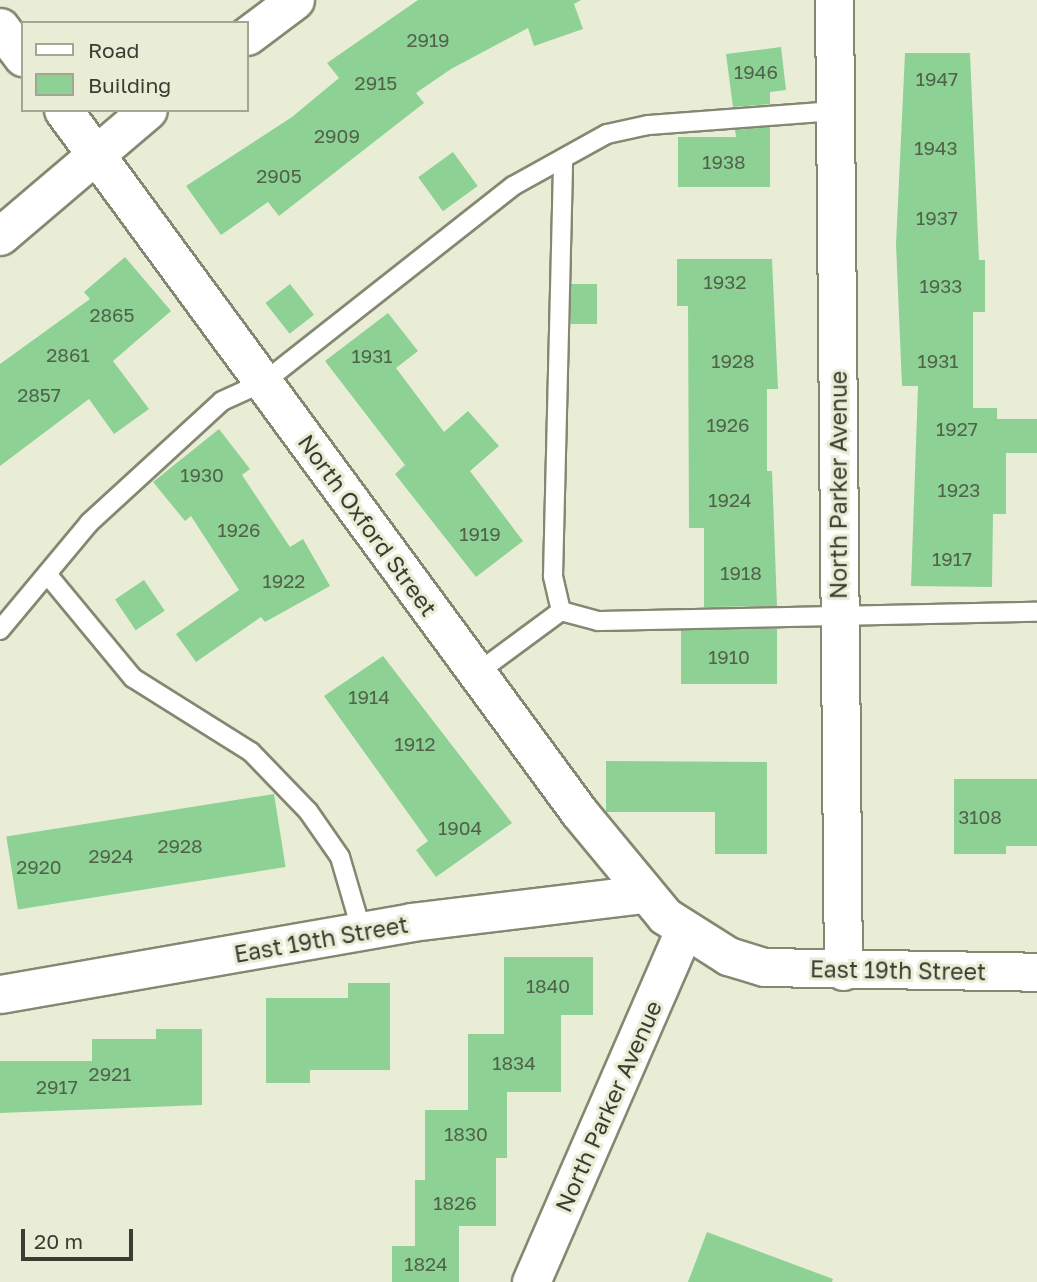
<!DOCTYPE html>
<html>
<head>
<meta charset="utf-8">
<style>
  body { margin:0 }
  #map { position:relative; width:1037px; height:1282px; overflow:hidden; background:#eaedd5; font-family:"Golos Text",sans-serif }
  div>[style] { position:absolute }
  .building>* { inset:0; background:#8dd294; transform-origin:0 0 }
  .roads { filter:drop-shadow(2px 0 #858871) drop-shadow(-2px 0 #858871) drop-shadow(0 2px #858871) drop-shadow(0 -2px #858871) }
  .lane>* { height:18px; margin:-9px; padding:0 9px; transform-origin:9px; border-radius:9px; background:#fff }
  .street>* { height:37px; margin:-18.5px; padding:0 18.5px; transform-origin:18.5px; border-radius:18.5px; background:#fff }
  span { translate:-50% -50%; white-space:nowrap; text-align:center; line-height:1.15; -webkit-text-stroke:6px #eaedd5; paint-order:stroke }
  .number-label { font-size:19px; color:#50624a }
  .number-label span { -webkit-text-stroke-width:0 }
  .street-label { font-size:23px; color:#3b3c32 }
  .legend { position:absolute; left:21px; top:21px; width:228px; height:91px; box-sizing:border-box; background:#eaedd5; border:2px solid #a4a694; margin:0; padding:9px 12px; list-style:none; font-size:21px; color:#3b3c32 }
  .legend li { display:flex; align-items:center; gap:14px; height:35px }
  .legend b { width:35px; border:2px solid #a4a694 }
  .scale { position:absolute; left:21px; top:1229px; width:112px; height:32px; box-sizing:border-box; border:4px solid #3b3c32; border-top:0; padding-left:9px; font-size:21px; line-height:24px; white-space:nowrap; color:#3b3c32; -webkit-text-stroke:5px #eaedd5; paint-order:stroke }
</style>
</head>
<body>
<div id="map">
  <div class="building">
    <div style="clip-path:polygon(418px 0,581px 0,574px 4px,583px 29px,534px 46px,528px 28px,451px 69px,416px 93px,424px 103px,279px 216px,268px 202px,221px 235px,186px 186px,292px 117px,339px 78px,327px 63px)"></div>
    <div style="clip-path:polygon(781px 47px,786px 90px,770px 92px,770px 104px,733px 107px,726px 54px)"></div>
    <div style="clip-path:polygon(905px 53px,970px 53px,979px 260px,985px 260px,985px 312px,973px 312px,973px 408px,997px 408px,997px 419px,1037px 419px,1037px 453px,1006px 453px,1006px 514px,993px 514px,992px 587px,911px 586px,918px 386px,902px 386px,896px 244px)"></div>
    <div style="clip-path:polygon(770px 127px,770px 187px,678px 187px,678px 137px,736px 137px,735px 130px)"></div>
    <div style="left:453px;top:152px;width:42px;height:43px;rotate:54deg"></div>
    <div style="clip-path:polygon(125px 257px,171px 311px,113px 361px,149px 409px,114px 434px,89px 399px,0 466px,0 364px,90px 299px,84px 292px)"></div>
    <div style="clip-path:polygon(677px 259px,772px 259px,778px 389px,767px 389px,767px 471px,772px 471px,777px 606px,704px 607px,704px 528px,689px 528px,688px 306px,677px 306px)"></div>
    <div style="left:290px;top:284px;width:39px;height:31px;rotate:52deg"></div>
    <div style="left:571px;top:284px;width:26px;height:40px"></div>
    <div style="clip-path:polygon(388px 313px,418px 351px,396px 368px,444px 432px,468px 411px,499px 446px,470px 471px,523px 541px,476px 577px,395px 474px,405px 465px,325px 361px)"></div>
    <div style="clip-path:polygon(219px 429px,250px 469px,242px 475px,290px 547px,303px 539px,330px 586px,265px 622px,261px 617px,196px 662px,176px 634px,239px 590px,191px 516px,185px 521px,153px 482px)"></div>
    <div style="left:144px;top:580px;width:37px;height:35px;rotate:56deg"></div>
    <div style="left:777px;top:629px;width:55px;height:96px;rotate:90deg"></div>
    <div style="clip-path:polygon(383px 656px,512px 823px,436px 877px,416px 850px,428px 841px,324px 696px)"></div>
    <div style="clip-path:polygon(606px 761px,767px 762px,767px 854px,715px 854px,715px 812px,606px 812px)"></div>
    <div style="clip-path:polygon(954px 779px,1037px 779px,1037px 846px,1006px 846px,1006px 854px,954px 854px)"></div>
    <div style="left:274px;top:794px;width:74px;height:271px;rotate:81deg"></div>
    <div style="clip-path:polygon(504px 957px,593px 957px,593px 1015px,561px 1015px,561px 1092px,507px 1092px,507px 1158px,496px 1158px,496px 1226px,459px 1226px,459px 1282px,392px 1282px,392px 1246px,415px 1246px,415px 1180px,425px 1180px,425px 1110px,468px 1110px,468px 1034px,504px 1034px)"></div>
    <div style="clip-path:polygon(348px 983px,390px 983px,390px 1070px,310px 1070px,310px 1083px,266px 1083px,266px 998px,348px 998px)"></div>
    <div style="clip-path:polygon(156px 1029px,202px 1029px,202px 1105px,0 1113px,0 1061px,92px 1061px,92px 1039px,156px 1039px)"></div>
    <div style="clip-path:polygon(707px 1232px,833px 1279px,832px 1282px,688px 1282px)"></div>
  </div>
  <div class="roads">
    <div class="lane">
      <div style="left:47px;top:574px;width:135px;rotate:50.4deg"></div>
      <div style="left:133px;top:678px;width:139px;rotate:32.1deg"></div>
      <div style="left:251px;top:752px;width:82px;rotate:46deg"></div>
      <div style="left:308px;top:811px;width:56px;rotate:55.2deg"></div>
      <div style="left:340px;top:857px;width:78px;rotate:73.7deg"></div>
      <div style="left:561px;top:611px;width:36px;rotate:-103deg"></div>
      <div style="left:553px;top:576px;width:417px;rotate:-88.6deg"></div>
      <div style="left:0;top:630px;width:139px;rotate:-50.2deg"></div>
      <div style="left:89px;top:523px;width:180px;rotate:-42.5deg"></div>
      <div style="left:222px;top:401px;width:46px;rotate:-24.3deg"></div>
      <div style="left:264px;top:382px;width:317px;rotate:-38.2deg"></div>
      <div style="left:513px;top:186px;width:107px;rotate:-29deg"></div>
      <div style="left:607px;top:134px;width:42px;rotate:-12.4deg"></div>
      <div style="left:648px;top:125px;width:188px;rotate:-4.3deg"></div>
      <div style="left:477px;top:673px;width:104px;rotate:-36.4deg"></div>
      <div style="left:561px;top:611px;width:38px;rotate:15deg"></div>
      <div style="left:598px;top:621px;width:439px;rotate:-1.2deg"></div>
    </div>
    <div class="street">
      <div style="left:834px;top:0;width:971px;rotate:89.47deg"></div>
      <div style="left:0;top:27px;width:38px;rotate:53deg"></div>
      <div style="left:247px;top:36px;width:60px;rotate:-36.9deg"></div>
      <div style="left:63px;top:110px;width:871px;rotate:53.68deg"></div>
      <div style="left:579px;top:812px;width:135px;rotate:50.4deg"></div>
      <div style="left:665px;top:916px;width:75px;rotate:32.4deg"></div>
      <div style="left:728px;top:956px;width:38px;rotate:17deg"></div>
      <div style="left:764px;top:967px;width:273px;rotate:1deg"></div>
      <div style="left:0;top:236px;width:194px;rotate:-40.4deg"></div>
      <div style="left:0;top:994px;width:418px;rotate:-9.9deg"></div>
      <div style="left:412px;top:922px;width:234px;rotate:-6.9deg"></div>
      <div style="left:531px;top:1282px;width:384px;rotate:-66.5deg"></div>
    </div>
  </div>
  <div class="number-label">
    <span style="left:428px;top:40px">2919</span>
    <span style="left:756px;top:72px">1946</span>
    <span style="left:937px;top:79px">1947</span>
    <span style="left:376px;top:83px">2915</span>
    <span style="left:337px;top:136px">2909</span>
    <span style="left:936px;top:148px">1943</span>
    <span style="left:724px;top:162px">1938</span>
    <span style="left:279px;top:176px">2905</span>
    <span style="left:937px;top:218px">1937</span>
    <span style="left:725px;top:282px">1932</span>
    <span style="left:941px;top:286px">1933</span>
    <span style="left:112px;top:315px">2865</span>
    <span style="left:68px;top:355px">2861</span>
    <span style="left:372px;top:356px">1931</span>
    <span style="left:733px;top:361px">1928</span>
    <span style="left:938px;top:361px">1931</span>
    <span style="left:39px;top:395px">2857</span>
    <span style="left:728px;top:425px">1926</span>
    <span style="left:957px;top:429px">1927</span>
    <span style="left:202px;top:475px">1930</span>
    <span style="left:959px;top:490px">1923</span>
    <span style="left:730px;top:500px">1924</span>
    <span style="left:239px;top:530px">1926</span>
    <span style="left:480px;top:534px">1919</span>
    <span style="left:952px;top:559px">1917</span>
    <span style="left:741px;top:573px">1918</span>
    <span style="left:284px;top:581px">1922</span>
    <span style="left:729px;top:657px">1910</span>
    <span style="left:369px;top:697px">1914</span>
    <span style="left:415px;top:744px">1912</span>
    <span style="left:980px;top:817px">3108</span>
    <span style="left:460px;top:828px">1904</span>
    <span style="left:180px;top:846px">2928</span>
    <span style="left:111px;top:856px">2924</span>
    <span style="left:39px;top:867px">2920</span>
    <span style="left:548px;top:986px">1840</span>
    <span style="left:514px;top:1063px">1834</span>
    <span style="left:110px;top:1074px">2921</span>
    <span style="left:57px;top:1087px">2917</span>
    <span style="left:466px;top:1134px">1830</span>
    <span style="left:455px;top:1203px">1826</span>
    <span style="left:426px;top:1264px">1824</span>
  </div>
  <div class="street-label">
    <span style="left:838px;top:485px;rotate:-90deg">North Parker Avenue</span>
    <span style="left:368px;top:525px;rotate:54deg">North Oxford Street</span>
    <span style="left:321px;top:939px;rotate:-10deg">East 19th Street</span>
    <span style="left:898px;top:970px;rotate:1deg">East 19th Street</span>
    <span style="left:608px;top:1106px;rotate:-66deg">North Parker Avenue</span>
  </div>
  <ul class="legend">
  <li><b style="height:9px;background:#fff"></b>Road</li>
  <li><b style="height:19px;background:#8dd294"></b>Building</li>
  </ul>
  <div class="scale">20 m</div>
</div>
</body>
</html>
